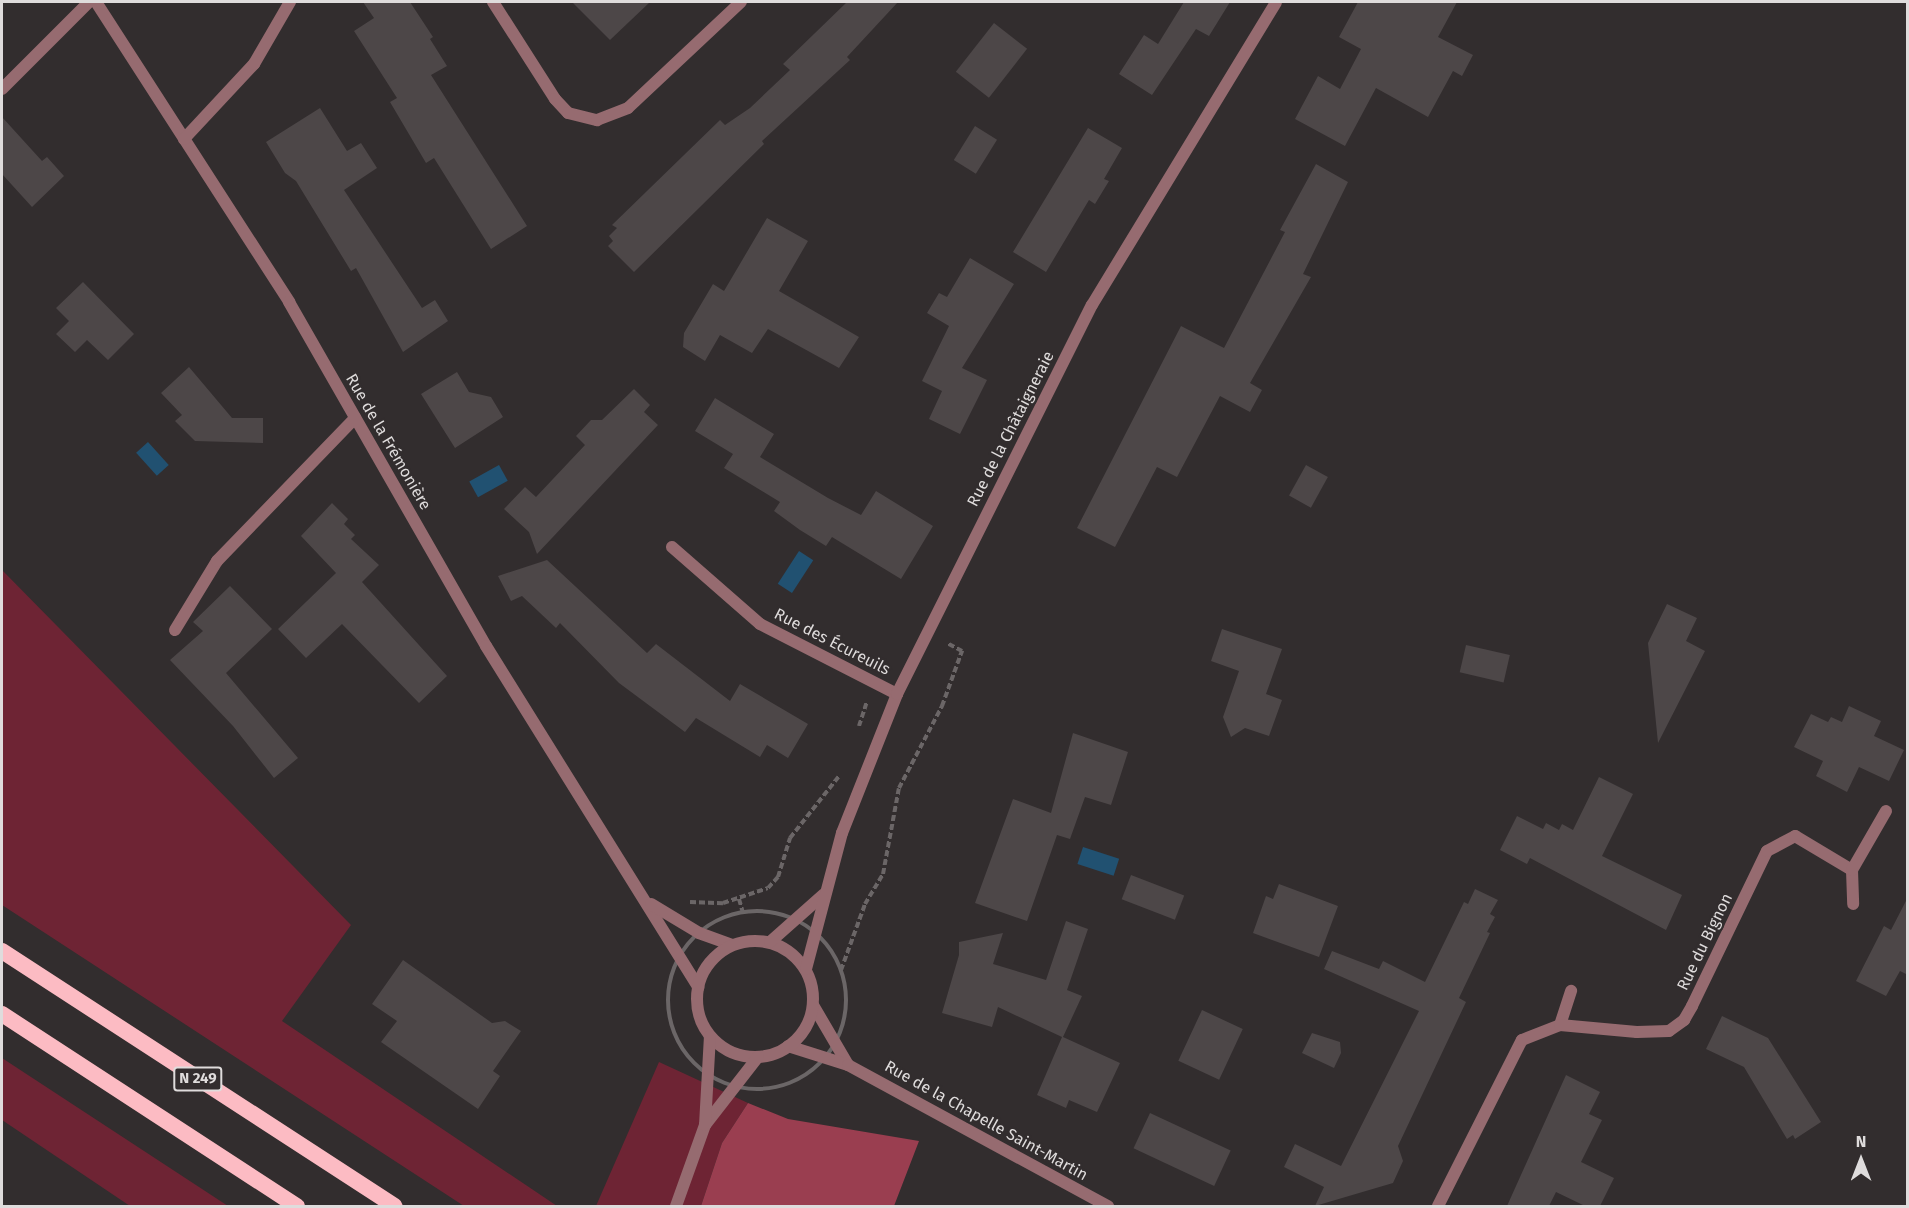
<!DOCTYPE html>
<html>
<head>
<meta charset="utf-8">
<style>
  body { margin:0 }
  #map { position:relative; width:1909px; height:1208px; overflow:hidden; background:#322d2e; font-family:"Fira Sans",sans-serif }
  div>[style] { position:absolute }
  .green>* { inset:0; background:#6e2434 }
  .forest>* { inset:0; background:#9a3e50 }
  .water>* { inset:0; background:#215171; transform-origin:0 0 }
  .building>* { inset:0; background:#4d4748; transform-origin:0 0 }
  .path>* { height:4px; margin-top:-2px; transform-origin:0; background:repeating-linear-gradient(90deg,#6b6667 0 6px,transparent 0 9px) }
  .path>.ring { margin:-2px; padding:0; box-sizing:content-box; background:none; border:4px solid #6b6667; border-radius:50% }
  .service>* { height:12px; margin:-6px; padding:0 6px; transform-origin:6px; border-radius:6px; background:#966b70 }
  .minor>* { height:12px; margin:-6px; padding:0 6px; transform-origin:6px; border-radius:6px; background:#966b70 }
  .tertiary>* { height:12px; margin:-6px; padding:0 6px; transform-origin:6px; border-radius:6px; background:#966b70 }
  .tertiary>.ring { margin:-6px; padding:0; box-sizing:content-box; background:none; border:12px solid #966b70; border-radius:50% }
  .trunk>* { height:16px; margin:-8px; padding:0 8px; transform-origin:8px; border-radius:8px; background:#fcbbc3 }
  span { translate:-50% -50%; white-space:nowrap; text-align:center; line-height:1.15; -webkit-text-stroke:4.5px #322d2e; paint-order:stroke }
  .shield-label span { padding:2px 4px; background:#322d2e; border:2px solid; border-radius:4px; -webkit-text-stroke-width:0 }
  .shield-label { font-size:15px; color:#dfdcdc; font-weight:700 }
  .street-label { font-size:16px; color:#dfdcdc }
  .frame { position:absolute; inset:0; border:3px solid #dfdcdc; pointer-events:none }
  .north { position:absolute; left:1831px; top:1130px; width:60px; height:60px; -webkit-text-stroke:4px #322d2e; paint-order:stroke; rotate:0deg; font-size:16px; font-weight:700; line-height:24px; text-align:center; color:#dfdcdc }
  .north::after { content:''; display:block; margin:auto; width:21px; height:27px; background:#dfdcdc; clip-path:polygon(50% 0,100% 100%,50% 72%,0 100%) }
</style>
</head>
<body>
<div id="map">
  <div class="green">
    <div style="clip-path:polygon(2px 570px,351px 925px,282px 1021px,557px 1206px,464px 1206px,2px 905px)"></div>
    <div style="clip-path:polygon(2px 1058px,228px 1206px,130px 1206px,2px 1120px)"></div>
    <div style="clip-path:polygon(659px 1062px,748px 1103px,722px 1143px,701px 1206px,596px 1206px)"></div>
  </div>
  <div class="forest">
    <div style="clip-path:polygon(748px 1103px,788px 1119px,919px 1141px,894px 1206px,701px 1206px,722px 1143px)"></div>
  </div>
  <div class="water">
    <div style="left:148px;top:442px;width:31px;height:16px;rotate:48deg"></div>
    <div style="left:499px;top:465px;width:18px;height:34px;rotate:61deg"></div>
    <div style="left:799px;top:551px;width:17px;height:39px;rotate:33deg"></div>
    <div style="left:1083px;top:847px;width:38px;height:18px;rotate:18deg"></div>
  </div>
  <div class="building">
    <div style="clip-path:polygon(363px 2px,410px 2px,433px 37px,430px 39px,447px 66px,431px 75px,527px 226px,491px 249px,434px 158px,426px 163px,390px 102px,397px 98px,354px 31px,374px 18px)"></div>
    <div style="clip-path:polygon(572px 2px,650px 2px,610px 40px)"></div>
    <div style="clip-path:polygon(847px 2px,898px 2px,847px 57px,850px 60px,762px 141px,764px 144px,634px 272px,608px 246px,613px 241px,609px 236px,617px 228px,612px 225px,720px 120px,725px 125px,750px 108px,790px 70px,783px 64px)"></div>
    <div style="clip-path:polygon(1184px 2px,1230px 2px,1209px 36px,1196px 29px,1152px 95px,1119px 74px,1144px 35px,1158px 44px)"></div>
    <div style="clip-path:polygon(1358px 2px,1457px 2px,1438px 37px,1473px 55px,1462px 76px,1453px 71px,1428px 117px,1376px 88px,1345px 146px,1295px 119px,1318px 76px,1340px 89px,1361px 49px,1339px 37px)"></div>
    <div style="left:994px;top:23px;width:42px;height:62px;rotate:38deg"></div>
    <div style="clip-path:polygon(320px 108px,347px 151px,361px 143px,377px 168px,344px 190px,422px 308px,435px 300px,448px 321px,403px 352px,356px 268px,351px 271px,296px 181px,285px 173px,266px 142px)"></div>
    <div style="clip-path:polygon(2px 117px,42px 161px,47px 157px,64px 176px,32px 207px,2px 174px)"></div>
    <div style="left:975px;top:126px;width:26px;height:40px;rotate:32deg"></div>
    <div style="clip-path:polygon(1088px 128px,1122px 148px,1104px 179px,1109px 181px,1095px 204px,1089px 200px,1046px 272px,1013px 252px)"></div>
    <div style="clip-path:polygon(1316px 164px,1348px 182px,1303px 274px,1311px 277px,1250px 383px,1262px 390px,1250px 412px,1220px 396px,1177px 477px,1157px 467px,1115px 547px,1077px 528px,1181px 326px,1224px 348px,1285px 232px,1280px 230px)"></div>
    <div style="clip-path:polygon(767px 218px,808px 241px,779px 291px,859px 337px,839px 368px,768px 329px,752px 353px,720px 335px,705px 361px,683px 347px,684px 333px,713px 284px,724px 291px)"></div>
    <div style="clip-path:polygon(970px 258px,1014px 284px,962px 368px,987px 380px,960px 434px,929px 419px,942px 391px,922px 381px,949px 326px,927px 313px,939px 293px,947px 297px)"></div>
    <div style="clip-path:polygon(83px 282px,134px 334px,108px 360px,87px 340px,75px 352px,56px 334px,69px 321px,56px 308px)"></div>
    <div style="clip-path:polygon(189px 367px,232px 418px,263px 418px,263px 443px,195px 441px,175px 421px,182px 415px,161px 393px)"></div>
    <div style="clip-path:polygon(457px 372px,469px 392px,491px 397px,503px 417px,455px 448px,421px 394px)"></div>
    <div style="clip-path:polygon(634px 389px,650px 405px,644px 412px,658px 425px,537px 554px,529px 532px,504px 509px,525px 487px,536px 497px,585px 445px,576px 436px,591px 420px,602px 420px)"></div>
    <div style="clip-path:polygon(715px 398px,774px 434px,760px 457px,828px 498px,861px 515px,876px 491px,933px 526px,901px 579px,832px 537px,826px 546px,800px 530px,774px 511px,780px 502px,724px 468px,733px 454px,695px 431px)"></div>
    <div style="left:1306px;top:465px;width:25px;height:35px;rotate:29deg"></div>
    <div style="clip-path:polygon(332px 503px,348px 519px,344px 524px,355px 535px,351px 539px,379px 565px,362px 582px,447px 676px,419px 703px,342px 624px,306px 658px,278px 629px,336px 573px,301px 536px)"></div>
    <div style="clip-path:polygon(547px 560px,647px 653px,656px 644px,730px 701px,740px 684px,808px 724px,788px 758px,767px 745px,760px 757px,696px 718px,685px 732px,619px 683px,560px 623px,556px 628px,522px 596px,511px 601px,498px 576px)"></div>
    <div style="clip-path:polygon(230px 586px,272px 629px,226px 673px,298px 758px,274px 778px,233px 726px,170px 660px,203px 631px,193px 622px)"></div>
    <div style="clip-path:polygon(1667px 604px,1697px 618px,1686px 641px,1705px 651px,1658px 743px,1648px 643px)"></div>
    <div style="clip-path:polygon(1222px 629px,1282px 649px,1266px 694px,1282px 700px,1269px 736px,1245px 728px,1231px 737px,1223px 717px,1239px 671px,1211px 661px)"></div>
    <div style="left:1466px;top:645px;width:45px;height:28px;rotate:13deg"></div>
    <div style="clip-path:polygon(1849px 706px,1881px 721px,1874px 736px,1904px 750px,1889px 781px,1859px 767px,1847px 792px,1816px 776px,1823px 761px,1794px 747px,1811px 714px,1828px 722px,1831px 717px,1842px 722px)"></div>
    <div style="clip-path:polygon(1073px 733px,1128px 752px,1111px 805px,1085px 797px,1070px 839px,1057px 835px,1027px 921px,975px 903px,1013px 799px,1051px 813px)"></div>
    <div style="clip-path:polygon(1599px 777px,1633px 794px,1602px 856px,1682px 895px,1666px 930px,1530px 858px,1527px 864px,1500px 850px,1517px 816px,1543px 829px,1546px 823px,1559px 830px,1562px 824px,1573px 830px)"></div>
    <div style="left:1131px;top:875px;width:57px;height:26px;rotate:21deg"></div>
    <div style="clip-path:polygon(1279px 884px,1338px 906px,1319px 957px,1253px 933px,1266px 896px,1273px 899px)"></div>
    <div style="clip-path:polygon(1475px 889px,1498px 900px,1490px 914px,1495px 917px,1487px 932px,1490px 933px,1459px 998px,1466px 1002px,1398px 1146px,1403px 1161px,1393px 1183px,1315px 1206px,1324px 1187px,1284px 1167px,1295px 1144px,1341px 1166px,1419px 1011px,1324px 969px,1332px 951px,1379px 969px,1383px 961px,1425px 982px,1464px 902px,1468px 904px)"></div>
    <div style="clip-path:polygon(1908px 897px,1908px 975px,1900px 971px,1886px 996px,1856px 981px,1884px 926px,1891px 930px)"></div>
    <div style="clip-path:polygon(1066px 921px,1088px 929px,1067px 990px,1082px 996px,1063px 1037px,1120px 1063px,1097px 1112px,1069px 1100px,1066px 1108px,1037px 1095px,1062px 1037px,998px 1007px,992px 1027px,942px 1013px,959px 955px,959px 942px,1003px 933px,993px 964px,1046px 980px)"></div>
    <div style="clip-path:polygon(403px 960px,492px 1023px,505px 1021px,521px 1031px,493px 1071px,500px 1076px,478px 1109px,381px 1042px,397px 1021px,372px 1004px)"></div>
    <div style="left:1202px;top:1010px;width:45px;height:56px;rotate:25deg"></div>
    <div style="clip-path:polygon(1722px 1016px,1768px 1038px,1821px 1122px,1795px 1139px,1793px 1135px,1787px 1139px,1744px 1067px,1706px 1049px)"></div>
    <div style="clip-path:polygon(1312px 1033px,1340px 1042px,1341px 1053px,1334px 1068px,1302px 1053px)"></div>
    <div style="clip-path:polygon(1566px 1075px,1600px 1092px,1589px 1114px,1602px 1120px,1581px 1162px,1614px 1178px,1600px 1206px,1585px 1206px,1556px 1192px,1549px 1206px,1507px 1206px)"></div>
    <div style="left:1150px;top:1113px;width:89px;height:39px;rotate:25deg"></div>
  </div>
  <div class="path">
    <div style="left:859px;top:726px;width:25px;rotate:-72deg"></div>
    <div style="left:739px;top:899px;width:15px;rotate:74deg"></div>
    <div style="left:690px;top:902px;width:33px;rotate:2deg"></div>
    <div style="left:723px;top:903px;width:47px;rotate:-18.4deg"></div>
    <div style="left:768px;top:888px;width:15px;rotate:-48deg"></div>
    <div style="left:778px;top:877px;width:41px;rotate:-72.9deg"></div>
    <div style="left:790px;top:838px;width:80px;rotate:-51.6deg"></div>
    <div class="ring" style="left:668px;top:911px;width:174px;height:174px"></div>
    <div style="left:841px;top:970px;width:70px;rotate:-70deg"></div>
    <div style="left:865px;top:904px;width:35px;rotate:-59deg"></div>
    <div style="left:883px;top:874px;width:87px;rotate:-79.5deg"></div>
    <div style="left:899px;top:788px;width:93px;rotate:-62.3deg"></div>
    <div style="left:942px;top:706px;width:59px;rotate:-70deg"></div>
    <div style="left:962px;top:651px;width:17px;rotate:-152deg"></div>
  </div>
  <div class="service">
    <div style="left:2px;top:89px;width:123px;rotate:-45deg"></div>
    <div style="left:175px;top:630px;width:81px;rotate:-58.7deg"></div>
    <div style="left:217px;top:561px;width:199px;rotate:-46deg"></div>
  </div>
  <div class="minor">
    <div style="left:96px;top:2px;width:357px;rotate:57.2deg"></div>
    <div style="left:289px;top:302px;width:396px;rotate:60.2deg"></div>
    <div style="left:486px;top:646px;width:402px;rotate:58.1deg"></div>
    <div style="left:493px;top:2px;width:115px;rotate:57.4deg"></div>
    <div style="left:555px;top:99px;width:19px;rotate:47deg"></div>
    <div style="left:568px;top:113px;width:30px;rotate:14deg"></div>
    <div style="left:597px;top:120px;width:33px;rotate:-21deg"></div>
    <div style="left:628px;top:108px;width:155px;rotate:-43.2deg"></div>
    <div style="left:184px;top:139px;width:103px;rotate:-47deg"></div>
    <div style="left:254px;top:64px;width:72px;rotate:-59.9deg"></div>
    <div style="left:672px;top:547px;width:117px;rotate:41.2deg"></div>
    <div style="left:760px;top:624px;width:154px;rotate:27.1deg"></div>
    <div style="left:1852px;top:870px;width:34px;rotate:88deg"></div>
    <div style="left:651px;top:904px;width:56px;rotate:31.1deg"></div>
    <div style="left:699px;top:933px;width:35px;rotate:20deg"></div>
    <div style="left:813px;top:1005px;width:69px;rotate:59.7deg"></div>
    <div style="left:1560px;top:1025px;width:36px;rotate:-72deg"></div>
    <div style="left:788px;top:1046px;width:63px;rotate:17.6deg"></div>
    <div style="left:848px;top:1065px;width:296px;rotate:28.5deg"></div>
    <div style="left:1438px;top:1206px;width:186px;rotate:-63.2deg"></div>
    <div style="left:1522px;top:1040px;width:41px;rotate:-21.5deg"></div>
    <div style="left:1560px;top:1025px;width:77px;rotate:5.2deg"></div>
    <div style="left:1637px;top:1032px;width:32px;rotate:-2deg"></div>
    <div style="left:1669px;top:1031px;width:19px;rotate:-36deg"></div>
    <div style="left:1684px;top:1020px;width:16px;rotate:-60deg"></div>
    <div style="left:1692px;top:1006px;width:172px;rotate:-64.2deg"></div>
    <div style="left:1767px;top:851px;width:32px;rotate:-28deg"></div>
    <div style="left:1795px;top:836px;width:66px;rotate:30.8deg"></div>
    <div style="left:1852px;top:870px;width:68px;rotate:-60deg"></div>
  </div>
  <div class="tertiary">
    <div class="ring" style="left:697px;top:941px;width:104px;height:104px"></div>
    <div style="left:770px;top:942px;width:72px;rotate:-41.6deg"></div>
    <div style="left:806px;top:969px;width:141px;rotate:-75.2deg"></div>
    <div style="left:842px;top:833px;width:149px;rotate:-68.4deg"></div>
    <div style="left:897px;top:694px;width:435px;rotate:-63.4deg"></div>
    <div style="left:1092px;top:305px;width:354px;rotate:-58.7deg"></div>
    <div style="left:705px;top:1125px;width:86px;rotate:-52.1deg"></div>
    <div style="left:676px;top:1206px;width:86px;rotate:-70.3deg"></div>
    <div style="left:705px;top:1125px;width:89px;rotate:-86.8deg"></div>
  </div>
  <div class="trunk">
    <div style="left:2px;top:951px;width:468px;rotate:33deg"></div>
    <div style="left:2px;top:1014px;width:352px;rotate:33.1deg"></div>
  </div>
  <div class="shield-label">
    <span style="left:198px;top:1079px">N 249</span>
  </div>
  <div class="street-label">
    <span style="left:1011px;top:429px;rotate:-63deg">Rue de la Châtaigneraie</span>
    <span style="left:388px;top:442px;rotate:60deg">Rue de la Frémonière</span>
    <span style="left:832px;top:642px;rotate:27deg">Rue des Écureuils</span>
    <span style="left:1705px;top:942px;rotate:-64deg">Rue du Bignon</span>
    <span style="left:986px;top:1121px;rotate:29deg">Rue de la Chapelle Saint-Martin</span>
  </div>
  <div class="frame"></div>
  <div class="north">N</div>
</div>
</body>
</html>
